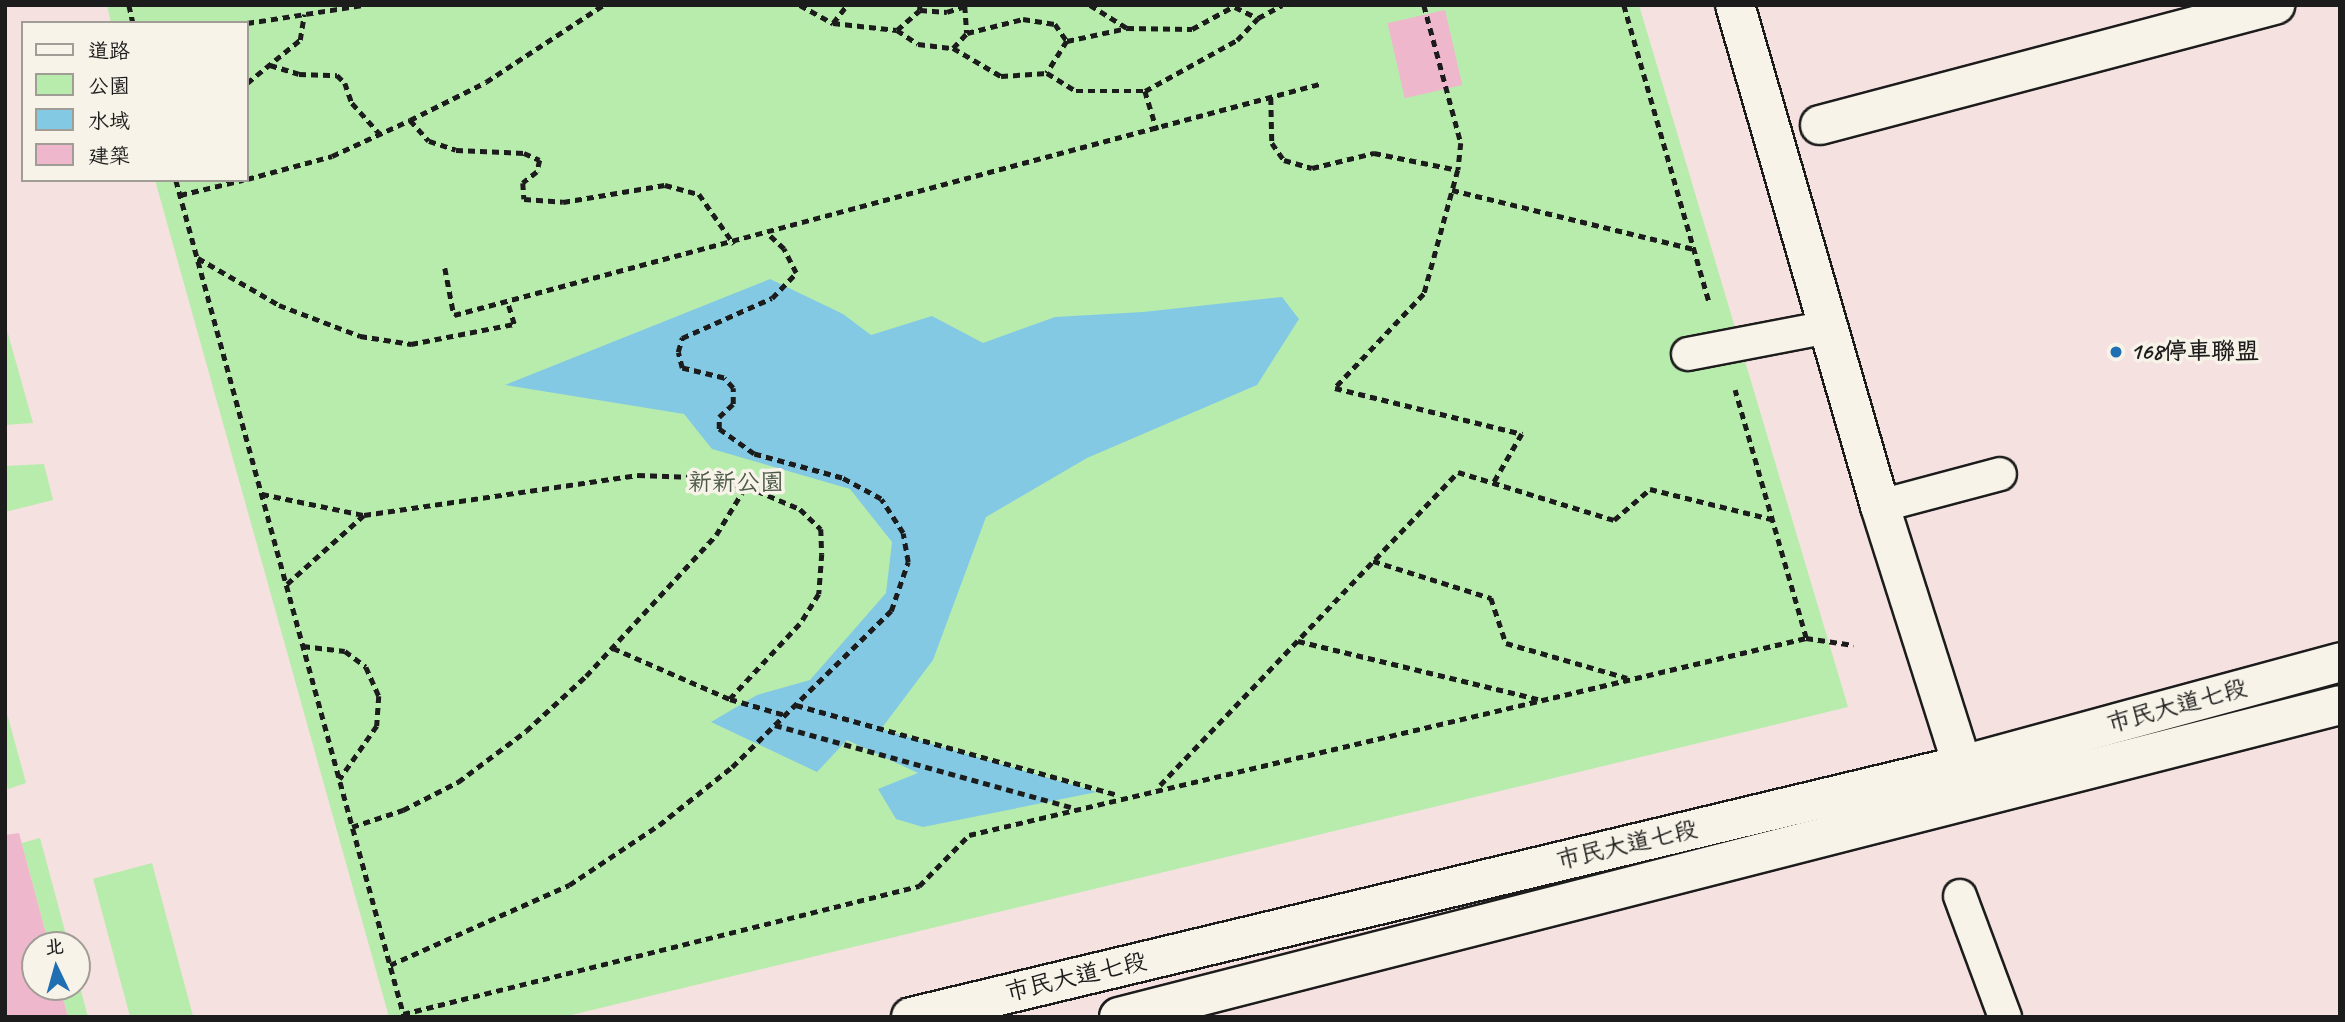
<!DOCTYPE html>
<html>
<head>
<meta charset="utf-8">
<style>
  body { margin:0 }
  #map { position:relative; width:2345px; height:1022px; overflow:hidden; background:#f5e1df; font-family:Caveat,"LXGW WenKai TC",sans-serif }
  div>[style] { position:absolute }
  .green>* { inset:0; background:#b8ecad; transform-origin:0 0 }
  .water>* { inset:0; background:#83c9e4 }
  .building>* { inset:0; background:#efb7cb; transform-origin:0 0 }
  .path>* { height:4.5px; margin-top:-2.25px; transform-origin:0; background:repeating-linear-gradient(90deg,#1c1c1c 0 7px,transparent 0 12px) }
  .roads { filter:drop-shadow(2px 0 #1c1c1c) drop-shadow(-2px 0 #1c1c1c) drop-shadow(0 2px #1c1c1c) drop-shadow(0 -2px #1c1c1c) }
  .lane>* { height:32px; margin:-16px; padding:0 16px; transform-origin:16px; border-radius:16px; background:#f7f3e8 }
  .street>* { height:38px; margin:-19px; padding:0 19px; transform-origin:19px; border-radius:19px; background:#f7f3e8 }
  .secondary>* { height:38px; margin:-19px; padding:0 19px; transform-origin:19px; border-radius:19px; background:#f7f3e8 }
  .path-bridge>* { height:4.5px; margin-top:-2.25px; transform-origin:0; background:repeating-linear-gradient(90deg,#1c1c1c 0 7px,transparent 0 12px) }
  .dots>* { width:19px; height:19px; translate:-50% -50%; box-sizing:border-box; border:4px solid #f7f3e8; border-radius:50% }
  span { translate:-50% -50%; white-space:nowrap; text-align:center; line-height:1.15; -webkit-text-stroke:7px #f7f3e8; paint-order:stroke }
  .poi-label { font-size:24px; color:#1c1c1c; font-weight:700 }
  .left { translate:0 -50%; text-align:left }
  .park-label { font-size:24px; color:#4b5a48 }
  .street-label { font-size:24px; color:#1c1c1c }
  .frame { position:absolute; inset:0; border:7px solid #1c1c1c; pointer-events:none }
  .legend { position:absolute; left:21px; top:21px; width:228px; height:161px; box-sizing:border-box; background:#f7f3e8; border:2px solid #9f9d96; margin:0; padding:9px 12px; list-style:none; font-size:21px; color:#1c1c1c }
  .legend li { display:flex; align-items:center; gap:14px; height:35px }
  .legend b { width:35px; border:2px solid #9f9d96 }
  .north { position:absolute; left:21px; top:931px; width:70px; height:70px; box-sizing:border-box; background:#f7f3e8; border:2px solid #9f9d96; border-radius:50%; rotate:355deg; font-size:19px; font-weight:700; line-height:28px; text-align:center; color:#1c1c1c }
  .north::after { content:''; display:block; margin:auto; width:24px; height:32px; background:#1f6fb2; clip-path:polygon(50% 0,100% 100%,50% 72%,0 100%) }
</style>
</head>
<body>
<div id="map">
  <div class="green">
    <div style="clip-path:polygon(107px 5px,1639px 5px,1848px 707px,563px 1017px,389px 1017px,155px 180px,247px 180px,247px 23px,111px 23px)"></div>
    <div style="clip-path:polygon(5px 323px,33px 423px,5px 425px)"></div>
    <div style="clip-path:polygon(44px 464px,53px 500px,5px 512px,5px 466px)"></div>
    <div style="clip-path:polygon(5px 706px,26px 783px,8px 789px,5px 780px)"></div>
    <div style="left:40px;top:838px;width:111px;height:19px;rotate:75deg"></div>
    <div style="left:152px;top:863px;width:160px;height:61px;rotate:75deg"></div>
    <div style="clip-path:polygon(77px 976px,88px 1017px,68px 1017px,60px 987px,77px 987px)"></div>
  </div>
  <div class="water">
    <div style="clip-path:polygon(770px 279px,843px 314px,871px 335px,932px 316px,983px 343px,1055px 317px,1143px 312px,1282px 297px,1299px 319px,1257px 385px,1087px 458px,986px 517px,933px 660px,881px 729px,1097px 792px,923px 827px,896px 819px,878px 789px,918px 773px,847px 740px,817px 772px,711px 722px,757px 695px,810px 680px,886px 593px,892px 542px,850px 489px,712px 449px,684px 414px,505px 385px)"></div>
  </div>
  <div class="building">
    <div style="left:1445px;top:10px;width:77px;height:59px;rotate:77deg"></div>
    <div style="clip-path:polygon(19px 833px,49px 945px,35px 945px,35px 987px,60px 987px,68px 1017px,5px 1017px,5px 835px)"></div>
  </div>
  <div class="path">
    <div style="left:129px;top:5px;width:18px;rotate:77deg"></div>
    <div style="left:800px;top:5px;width:38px;rotate:29deg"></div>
    <div style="left:833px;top:23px;width:64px;rotate:6.2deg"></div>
    <div style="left:897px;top:30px;width:25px;rotate:34deg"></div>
    <div style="left:918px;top:44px;width:35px;rotate:7deg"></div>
    <div style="left:953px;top:48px;width:56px;rotate:30.3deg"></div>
    <div style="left:1001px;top:76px;width:46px;rotate:-3.7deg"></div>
    <div style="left:1047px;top:73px;width:34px;rotate:32deg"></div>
    <div style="left:1076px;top:91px;width:69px"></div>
    <div style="left:1145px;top:91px;width:105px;rotate:-29deg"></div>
    <div style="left:1237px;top:40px;width:30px;rotate:-46deg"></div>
    <div style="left:1258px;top:18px;width:27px;rotate:-28deg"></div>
    <div style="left:920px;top:5px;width:5px;rotate:90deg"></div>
    <div style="left:920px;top:10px;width:27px;rotate:4deg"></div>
    <div style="left:947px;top:12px;width:19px;rotate:-18deg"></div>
    <div style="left:965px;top:6px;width:27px;rotate:86deg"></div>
    <div style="left:967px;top:33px;width:58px;rotate:-14deg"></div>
    <div style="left:1023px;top:19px;width:32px;rotate:9deg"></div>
    <div style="left:1055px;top:24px;width:21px;rotate:55deg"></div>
    <div style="left:1067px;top:41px;width:38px;rotate:122deg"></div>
    <div style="left:1090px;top:5px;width:44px;rotate:31.9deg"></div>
    <div style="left:1127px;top:28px;width:65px;rotate:0.9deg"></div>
    <div style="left:1192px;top:29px;width:50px;rotate:-28.6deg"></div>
    <div style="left:1424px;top:5px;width:143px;rotate:75deg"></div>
    <div style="left:1461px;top:143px;width:27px;rotate:96deg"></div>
    <div style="left:1458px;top:170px;width:129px;rotate:105.3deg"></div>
    <div style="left:1424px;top:294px;width:129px;rotate:133.4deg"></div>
    <div style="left:1335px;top:388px;width:193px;rotate:13.8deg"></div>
    <div style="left:1522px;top:434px;width:58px;rotate:120.1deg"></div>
    <div style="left:1624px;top:5px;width:311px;rotate:74deg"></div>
    <div style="left:1235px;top:7px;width:25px;rotate:26deg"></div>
    <div style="left:247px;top:23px;width:117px;rotate:-8.8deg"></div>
    <div style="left:833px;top:23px;width:23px;rotate:-52deg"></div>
    <div style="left:897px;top:30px;width:30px;rotate:-41deg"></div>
    <div style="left:1067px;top:41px;width:61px;rotate:-12.2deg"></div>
    <div style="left:953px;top:48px;width:21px;rotate:-47deg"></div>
    <div style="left:270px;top:65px;width:30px;rotate:17deg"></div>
    <div style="left:299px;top:74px;width:38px;rotate:2deg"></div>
    <div style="left:337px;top:75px;width:11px;rotate:45deg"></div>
    <div style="left:345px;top:83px;width:21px;rotate:71deg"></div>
    <div style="left:352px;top:103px;width:42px;rotate:47.9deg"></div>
    <div style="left:247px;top:83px;width:68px;rotate:-39.1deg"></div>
    <div style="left:300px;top:40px;width:26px;rotate:-81deg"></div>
    <div style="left:1145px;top:91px;width:41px;rotate:72.9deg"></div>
    <div style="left:1271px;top:98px;width:45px;rotate:88.7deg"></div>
    <div style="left:1272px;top:143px;width:21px;rotate:55deg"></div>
    <div style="left:1284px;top:160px;width:29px;rotate:16deg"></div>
    <div style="left:1312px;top:168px;width:64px;rotate:-13.6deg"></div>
    <div style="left:1374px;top:153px;width:86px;rotate:11.4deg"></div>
    <div style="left:410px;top:120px;width:28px;rotate:48deg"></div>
    <div style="left:429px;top:141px;width:28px;rotate:18deg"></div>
    <div style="left:456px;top:150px;width:68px;rotate:2.5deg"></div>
    <div style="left:524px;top:153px;width:17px;rotate:24deg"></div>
    <div style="left:540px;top:160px;width:12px;rotate:104deg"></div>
    <div style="left:537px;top:172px;width:18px;rotate:142deg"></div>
    <div style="left:523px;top:183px;width:16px;rotate:86deg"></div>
    <div style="left:524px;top:199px;width:39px;rotate:4deg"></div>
    <div style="left:563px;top:202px;width:103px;rotate:-9.5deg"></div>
    <div style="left:665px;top:185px;width:35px;rotate:15deg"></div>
    <div style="left:699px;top:194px;width:61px;rotate:55deg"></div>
    <div style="left:247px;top:179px;width:88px;rotate:-15.1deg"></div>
    <div style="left:332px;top:156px;width:86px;rotate:-24.8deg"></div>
    <div style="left:410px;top:120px;width:85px;rotate:-26.6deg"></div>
    <div style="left:486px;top:82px;width:140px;rotate:-33.3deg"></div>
    <div style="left:176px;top:180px;width:867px;rotate:74.74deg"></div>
    <div style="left:1452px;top:190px;width:249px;rotate:13.7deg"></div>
    <div style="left:180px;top:195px;width:65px;rotate:-13.4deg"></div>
    <div style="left:198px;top:258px;width:94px;rotate:30.1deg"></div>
    <div style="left:279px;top:305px;width:87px;rotate:20.9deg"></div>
    <div style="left:360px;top:336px;width:52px;rotate:8.9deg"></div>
    <div style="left:411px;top:344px;width:105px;rotate:-11deg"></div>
    <div style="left:514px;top:324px;width:21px;rotate:-107deg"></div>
    <div style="left:445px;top:268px;width:48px;rotate:79.2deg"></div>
    <div style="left:454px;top:315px;width:899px;rotate:-14.95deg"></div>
    <div style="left:262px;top:494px;width:103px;rotate:11.7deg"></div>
    <div style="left:1373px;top:561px;width:124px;rotate:17.4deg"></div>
    <div style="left:1491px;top:598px;width:47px;rotate:71.6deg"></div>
    <div style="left:1506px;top:643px;width:126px;rotate:16.1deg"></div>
    <div style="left:287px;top:584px;width:103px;rotate:-41.9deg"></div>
    <div style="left:364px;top:515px;width:277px;rotate:-8.3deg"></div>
    <div style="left:638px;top:475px;width:56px;rotate:2deg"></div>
    <div style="left:694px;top:477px;width:53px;rotate:9.8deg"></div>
    <div style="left:746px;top:486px;width:59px;rotate:23.1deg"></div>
    <div style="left:800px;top:509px;width:29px;rotate:44deg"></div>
    <div style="left:821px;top:529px;width:25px;rotate:88deg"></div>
    <div style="left:822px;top:554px;width:40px;rotate:94.3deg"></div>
    <div style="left:819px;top:594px;width:36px;rotate:122deg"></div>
    <div style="left:800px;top:624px;width:103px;rotate:133deg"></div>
    <div style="left:1806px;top:638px;width:48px;rotate:8.5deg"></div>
    <div style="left:1298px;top:641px;width:247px;rotate:13.6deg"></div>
    <div style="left:303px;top:646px;width:42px;rotate:6.8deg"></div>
    <div style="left:345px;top:651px;width:26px;rotate:37deg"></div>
    <div style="left:366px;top:667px;width:32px;rotate:66deg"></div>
    <div style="left:379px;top:696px;width:30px;rotate:94deg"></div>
    <div style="left:377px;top:726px;width:65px;rotate:124.9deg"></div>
    <div style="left:613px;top:648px;width:128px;rotate:23.6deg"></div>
    <div style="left:730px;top:699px;width:57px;rotate:16.2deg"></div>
    <div style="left:796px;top:705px;width:334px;rotate:15.6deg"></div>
    <div style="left:1160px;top:785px;width:432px;rotate:-46.4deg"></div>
    <div style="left:1458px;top:472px;width:163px;rotate:17.1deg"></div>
    <div style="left:1614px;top:520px;width:48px;rotate:-40.7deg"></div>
    <div style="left:1650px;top:489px;width:125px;rotate:13.9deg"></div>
    <div style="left:352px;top:827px;width:54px;rotate:-18.4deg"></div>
    <div style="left:403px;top:810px;width:62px;rotate:-27deg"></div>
    <div style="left:458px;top:782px;width:85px;rotate:-36.9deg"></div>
    <div style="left:526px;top:731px;width:81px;rotate:-42.5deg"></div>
    <div style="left:586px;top:676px;width:192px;rotate:-47.3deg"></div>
    <div style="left:716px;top:535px;width:57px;rotate:-58.5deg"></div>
    <div style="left:390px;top:965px;width:196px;rotate:-24.1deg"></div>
    <div style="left:569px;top:885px;width:108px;rotate:-33.7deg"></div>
    <div style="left:659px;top:825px;width:93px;rotate:-38.5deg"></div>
    <div style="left:732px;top:767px;width:223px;rotate:-44.5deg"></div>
    <div style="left:891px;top:611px;width:52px;rotate:-70.9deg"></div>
    <div style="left:908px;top:562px;width:29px;rotate:-100deg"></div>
    <div style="left:903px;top:533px;width:40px;rotate:-122.9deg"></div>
    <div style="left:881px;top:499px;width:44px;rotate:-151.7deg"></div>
    <div style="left:842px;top:478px;width:91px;rotate:-164.7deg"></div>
    <div style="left:754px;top:454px;width:43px;rotate:-144.5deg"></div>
    <div style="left:719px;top:429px;width:12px;rotate:-90deg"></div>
    <div style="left:719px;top:417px;width:19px;rotate:-43deg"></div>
    <div style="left:733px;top:404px;width:16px;rotate:-90deg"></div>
    <div style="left:733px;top:388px;width:13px;rotate:-132deg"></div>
    <div style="left:724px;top:378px;width:43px;rotate:-166.6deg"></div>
    <div style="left:682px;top:368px;width:16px;rotate:-104deg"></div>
    <div style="left:678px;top:352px;width:15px;rotate:-74deg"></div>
    <div style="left:682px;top:338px;width:98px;rotate:-24deg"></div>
    <div style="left:772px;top:298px;width:35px;rotate:-46deg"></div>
    <div style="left:796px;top:273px;width:27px;rotate:-117deg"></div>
    <div style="left:784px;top:249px;width:22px;rotate:-137deg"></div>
    <div style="left:403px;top:1014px;width:532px;rotate:-13.93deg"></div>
    <div style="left:919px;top:886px;width:71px;rotate:-45.6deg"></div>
    <div style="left:969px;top:835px;width:860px;rotate:-13.24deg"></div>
    <div style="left:1806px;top:638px;width:258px;rotate:-106deg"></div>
  </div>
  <div class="roads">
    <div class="lane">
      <div style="left:1688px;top:354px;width:143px;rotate:-10.9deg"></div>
      <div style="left:1880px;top:506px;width:124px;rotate:-14.9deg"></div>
      <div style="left:1960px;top:896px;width:129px;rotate:69.6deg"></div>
    </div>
    <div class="street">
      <div style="left:1820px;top:125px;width:471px;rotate:-14.8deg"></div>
    </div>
    <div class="secondary">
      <div style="left:1735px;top:5px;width:522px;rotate:73.86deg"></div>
      <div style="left:1880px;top:506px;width:272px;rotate:72.4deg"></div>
      <div style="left:911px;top:1017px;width:1081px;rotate:-13.48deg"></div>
      <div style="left:1962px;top:765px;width:392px;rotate:-15.2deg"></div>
      <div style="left:1119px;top:1017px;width:1260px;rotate:-14.33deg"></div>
    </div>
  </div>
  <div class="path-bridge">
    <div style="left:775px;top:725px;width:311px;rotate:15.5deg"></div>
  </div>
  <div class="dots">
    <div style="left:2116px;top:352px;background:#1f6fb2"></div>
  </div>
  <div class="poi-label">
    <span class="left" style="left:2130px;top:352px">168停車聯盟</span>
  </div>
  <div class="park-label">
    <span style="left:736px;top:483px">新新公園</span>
  </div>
  <div class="street-label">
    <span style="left:2177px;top:706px;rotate:-15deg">市民大道七段</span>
    <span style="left:1627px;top:845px;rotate:-13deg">市民大道七段</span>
    <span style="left:1076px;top:977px;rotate:-13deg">市民大道七段</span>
  </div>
  <div class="frame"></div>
  <ul class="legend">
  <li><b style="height:9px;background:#f7f3e8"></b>道路</li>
  <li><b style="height:19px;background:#b8ecad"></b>公園</li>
  <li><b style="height:19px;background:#83c9e4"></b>水域</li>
  <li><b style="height:19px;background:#efb7cb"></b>建築</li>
  </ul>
  <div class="north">北</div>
</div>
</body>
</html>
